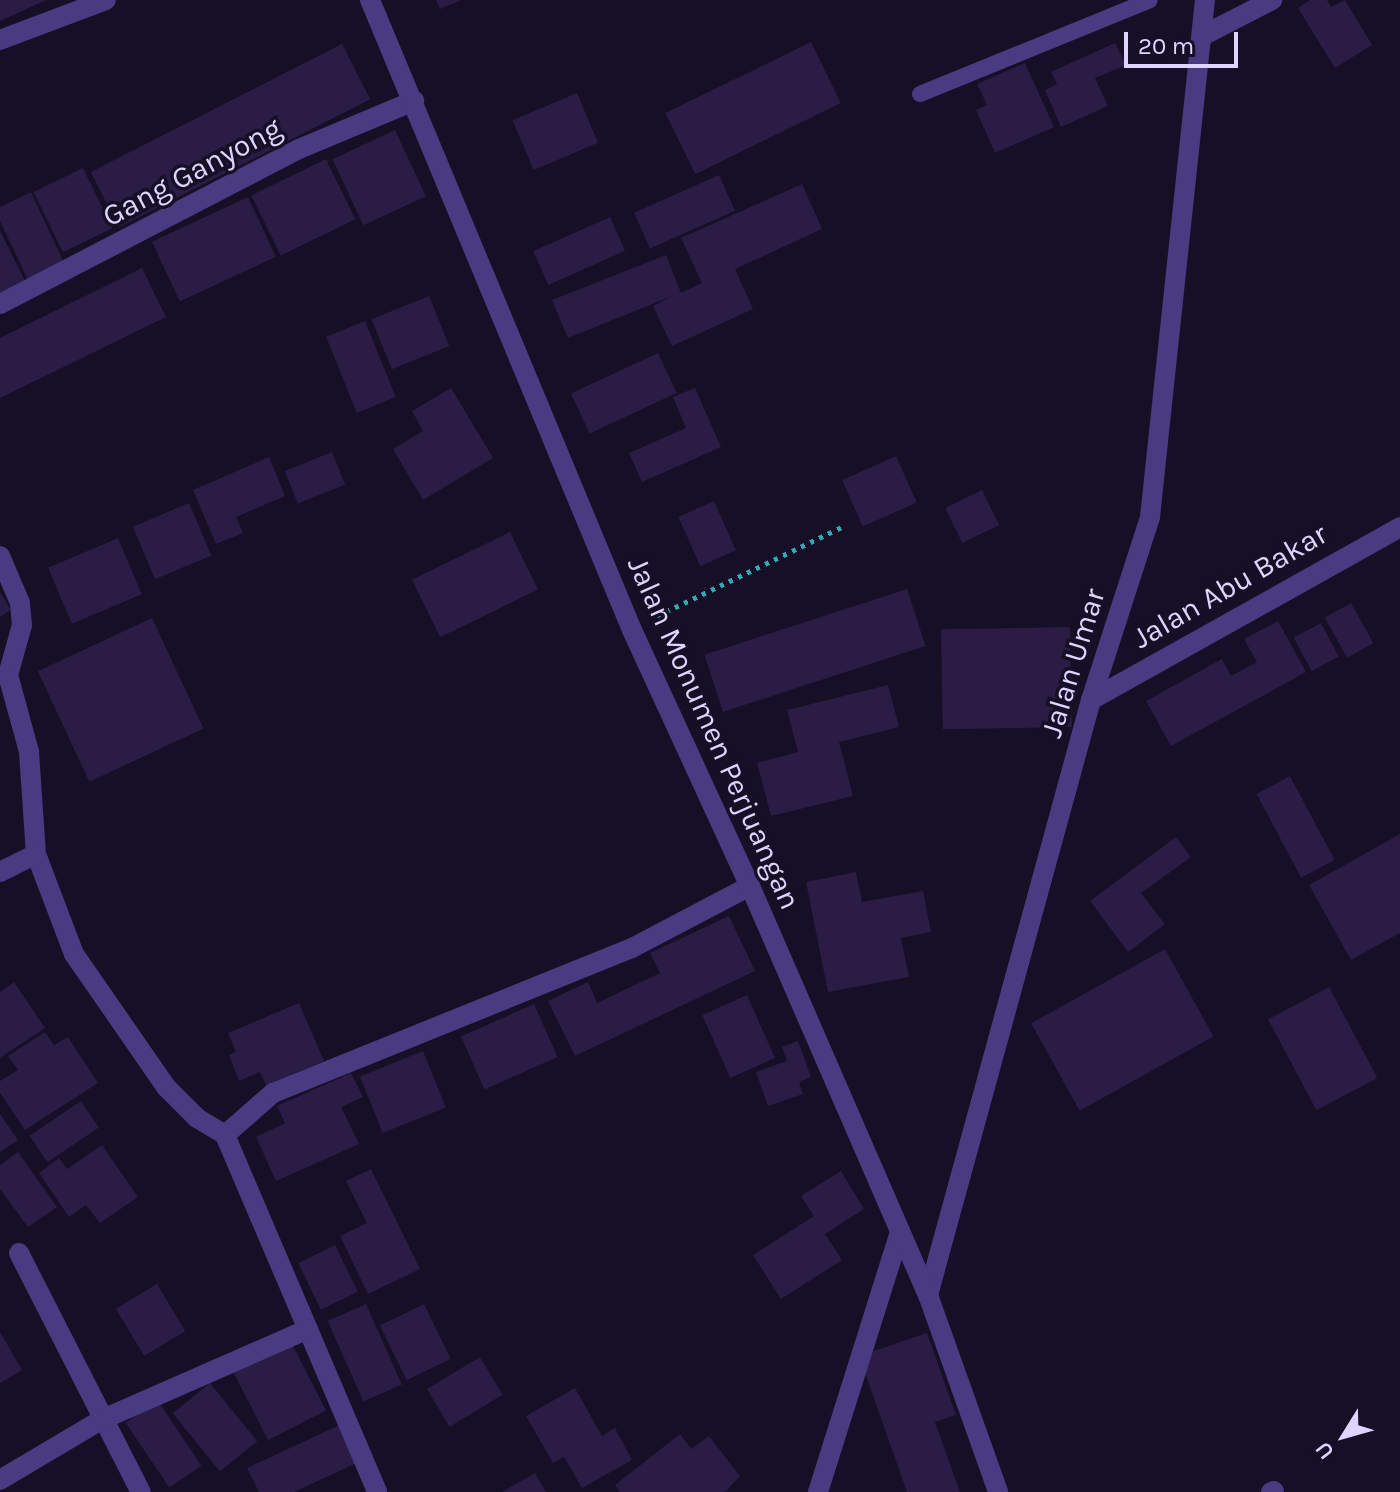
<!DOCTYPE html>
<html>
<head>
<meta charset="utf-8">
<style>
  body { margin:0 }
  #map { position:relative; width:1400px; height:1492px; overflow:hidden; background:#160f25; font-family:Karla,sans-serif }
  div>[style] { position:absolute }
  .building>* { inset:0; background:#2a1c45; transform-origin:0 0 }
  .path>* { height:5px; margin-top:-2.5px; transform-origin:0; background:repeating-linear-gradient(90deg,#32aab4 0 4px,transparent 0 10px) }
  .service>* { height:16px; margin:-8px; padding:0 8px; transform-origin:8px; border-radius:8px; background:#483b82 }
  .minor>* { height:20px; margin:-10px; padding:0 10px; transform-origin:10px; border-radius:10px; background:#483b82 }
  .tertiary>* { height:20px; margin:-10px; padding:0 10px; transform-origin:10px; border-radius:10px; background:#483b82 }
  span { translate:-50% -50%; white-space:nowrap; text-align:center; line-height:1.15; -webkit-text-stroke:7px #160f25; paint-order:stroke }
  .street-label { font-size:30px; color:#ded4fe }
  .north { position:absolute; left:1304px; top:1396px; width:80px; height:80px; -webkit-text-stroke:6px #160f25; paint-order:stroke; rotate:233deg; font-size:22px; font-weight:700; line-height:32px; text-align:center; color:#ded4fe }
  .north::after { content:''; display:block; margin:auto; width:28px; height:36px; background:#ded4fe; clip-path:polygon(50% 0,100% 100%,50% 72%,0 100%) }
  .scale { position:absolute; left:1124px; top:32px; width:114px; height:36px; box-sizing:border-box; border:4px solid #ded4fe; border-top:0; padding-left:10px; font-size:24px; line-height:28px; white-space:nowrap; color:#ded4fe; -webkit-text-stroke:6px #160f25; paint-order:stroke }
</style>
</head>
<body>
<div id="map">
  <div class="building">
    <div style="clip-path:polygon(0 0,46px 0,0 21px)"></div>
    <div style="clip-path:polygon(436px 0,461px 0,440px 9px)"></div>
    <div style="clip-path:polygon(1310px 0,1327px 0,1331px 7px,1345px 0,1372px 45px,1335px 68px,1298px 8px)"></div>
    <div style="left:811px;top:42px;width:68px;height:162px;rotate:64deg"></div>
    <div style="clip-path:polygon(1115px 43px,1126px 65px,1095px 78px,1108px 106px,1061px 127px,1045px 90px,1057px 84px,1051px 72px)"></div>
    <div style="left:342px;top:44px;width:62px;height:282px;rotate:63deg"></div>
    <div style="clip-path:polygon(1025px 63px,1054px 127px,995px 153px,976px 110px,987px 105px,977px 84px)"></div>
    <div style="left:577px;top:93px;width:54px;height:70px;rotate:67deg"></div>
    <div style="left:395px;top:130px;width:73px;height:69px;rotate:65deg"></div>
    <div style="left:326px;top:159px;width:67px;height:83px;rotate:64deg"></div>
    <div style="left:83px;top:168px;width:67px;height:55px;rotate:64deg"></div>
    <div style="left:719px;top:175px;width:39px;height:93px;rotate:66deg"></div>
    <div style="clip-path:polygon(802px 184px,822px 229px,735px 269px,753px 309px,672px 346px,653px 306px,672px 296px,568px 338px,552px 300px,666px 255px,681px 293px,702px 283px,681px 238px)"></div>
    <div style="clip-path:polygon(31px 192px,66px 267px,30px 284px,0 221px,0 207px)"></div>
    <div style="left:248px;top:197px;width:66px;height:106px;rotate:65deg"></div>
    <div style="left:610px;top:217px;width:37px;height:84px;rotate:66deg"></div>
    <div style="clip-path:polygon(0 231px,28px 287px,0 301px)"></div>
    <div style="clip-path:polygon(142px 268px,166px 317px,0 398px,0 338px)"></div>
    <div style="left:429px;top:296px;width:54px;height:62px;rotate:68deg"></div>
    <div style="left:365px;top:321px;width:82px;height:42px;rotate:68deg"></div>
    <div style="left:658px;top:353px;width:44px;height:96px;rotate:65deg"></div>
    <div style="clip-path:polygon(451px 388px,493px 458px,423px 500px,393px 449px,423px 431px,412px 411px)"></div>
    <div style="clip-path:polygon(695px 388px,721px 447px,642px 482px,629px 453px,686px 428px,673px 397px)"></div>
    <div style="left:332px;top:452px;width:35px;height:51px;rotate:68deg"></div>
    <div style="left:896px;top:456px;width:51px;height:59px;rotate:66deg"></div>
    <div style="clip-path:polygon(269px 457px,285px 496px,236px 517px,243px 533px,216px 544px,193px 490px)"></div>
    <div style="left:982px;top:490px;width:39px;height:41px;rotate:64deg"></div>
    <div style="left:714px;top:501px;width:54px;height:39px;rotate:66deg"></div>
    <div style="left:189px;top:503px;width:57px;height:61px;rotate:67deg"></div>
    <div style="left:510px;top:532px;width:64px;height:109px;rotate:64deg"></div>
    <div style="left:118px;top:538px;width:61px;height:76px;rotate:67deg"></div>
    <div style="left:907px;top:589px;width:60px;height:213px;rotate:72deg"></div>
    <div style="clip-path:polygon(0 592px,11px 610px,0 617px)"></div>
    <div style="left:1351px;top:603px;width:46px;height:30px;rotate:61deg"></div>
    <div style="left:152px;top:618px;width:122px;height:126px;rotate:65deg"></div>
    <div style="clip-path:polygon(1278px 621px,1306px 672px,1171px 746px,1146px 701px,1222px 659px,1231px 676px,1257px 662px,1244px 639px)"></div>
    <div style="left:1321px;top:623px;width:38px;height:31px;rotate:62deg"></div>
    <div style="left:1070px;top:627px;width:100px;height:129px;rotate:89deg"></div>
    <div style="clip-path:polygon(888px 685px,899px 727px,839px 742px,853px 796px,771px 816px,757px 763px,798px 752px,787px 710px)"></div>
    <div style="left:1290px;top:776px;width:95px;height:38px;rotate:62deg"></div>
    <div style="clip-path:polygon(1400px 834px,1400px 933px,1351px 960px,1309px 885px)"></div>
    <div style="clip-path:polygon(1176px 837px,1191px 857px,1141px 893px,1165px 924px,1128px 952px,1090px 901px)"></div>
    <div style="clip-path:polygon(856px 872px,862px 902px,923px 891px,931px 932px,901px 938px,909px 977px,828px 992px,806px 882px)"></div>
    <div style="clip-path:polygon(729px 916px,755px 971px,575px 1056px,548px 1001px,588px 982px,597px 1003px,660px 973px,650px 953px)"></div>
    <div style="left:1165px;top:949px;width:100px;height:153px;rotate:61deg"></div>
    <div style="clip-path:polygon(14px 982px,45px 1028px,0 1058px,0 992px)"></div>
    <div style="left:1329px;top:987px;width:103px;height:69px;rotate:62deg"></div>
    <div style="left:747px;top:995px;width:69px;height:49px;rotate:66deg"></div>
    <div style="clip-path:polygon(299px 1003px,324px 1061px,266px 1085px,260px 1072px,239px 1081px,229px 1055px,236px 1052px,228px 1033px)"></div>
    <div style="left:534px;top:1004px;width:58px;height:80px;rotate:66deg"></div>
    <div style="clip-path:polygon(45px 1032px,54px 1045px,68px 1037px,98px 1083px,25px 1130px,0 1093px,0 1081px,18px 1070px,8px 1056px)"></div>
    <div style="clip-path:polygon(798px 1041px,811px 1077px,799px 1082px,803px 1094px,768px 1106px,756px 1072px,787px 1061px,782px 1047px)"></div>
    <div style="left:423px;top:1051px;width:61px;height:68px;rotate:68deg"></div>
    <div style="clip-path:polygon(351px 1073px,363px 1097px,341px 1107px,359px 1144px,276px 1181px,256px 1137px,285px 1123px,277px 1106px)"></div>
    <div style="left:81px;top:1101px;width:32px;height:62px;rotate:56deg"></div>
    <div style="clip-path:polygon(0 1114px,18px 1140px,0 1152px)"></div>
    <div style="clip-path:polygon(102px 1145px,138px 1197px,100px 1223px,86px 1205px,69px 1217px,39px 1173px,59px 1158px,67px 1169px)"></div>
    <div style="clip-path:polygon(18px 1152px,57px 1207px,28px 1227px,0 1189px,0 1165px)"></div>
    <div style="clip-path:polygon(371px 1169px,420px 1269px,368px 1294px,340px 1236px,367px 1223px,346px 1181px)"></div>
    <div style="clip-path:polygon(841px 1171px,864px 1209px,825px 1234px,842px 1260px,781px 1299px,753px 1255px,814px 1216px,801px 1196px)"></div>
    <div style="left:335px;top:1245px;width:52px;height:41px;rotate:64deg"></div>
    <div style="left:157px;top:1284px;width:55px;height:48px;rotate:59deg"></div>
    <div style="left:366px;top:1304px;width:88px;height:42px;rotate:66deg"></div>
    <div style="left:424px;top:1304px;width:61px;height:49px;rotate:64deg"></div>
    <div style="clip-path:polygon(0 1332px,22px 1370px,0 1383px)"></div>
    <div style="clip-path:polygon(927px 1333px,956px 1415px,935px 1422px,960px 1492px,907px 1492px,859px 1356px)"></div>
    <div style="left:291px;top:1342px;width:77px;height:65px;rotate:63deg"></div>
    <div style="left:480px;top:1357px;width:44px;height:62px;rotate:59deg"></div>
    <div style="left:210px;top:1383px;width:75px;height:48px;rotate:51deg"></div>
    <div style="clip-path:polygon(575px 1388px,602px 1436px,615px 1428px,632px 1460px,582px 1488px,564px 1457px,553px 1463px,526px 1416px)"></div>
    <div style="left:158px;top:1401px;width:78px;height:39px;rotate:56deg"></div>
    <div style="clip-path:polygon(344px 1423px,361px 1461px,294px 1492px,259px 1492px,247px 1468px)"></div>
    <div style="clip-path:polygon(680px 1434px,691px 1449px,709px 1436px,740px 1476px,725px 1492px,620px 1492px,615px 1485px)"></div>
    <div style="clip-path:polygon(535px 1473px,546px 1492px,502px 1492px)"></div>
  </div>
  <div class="path">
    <div style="left:657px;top:616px;width:205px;rotate:-25.7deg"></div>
  </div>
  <div class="service">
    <div style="left:920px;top:94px;width:248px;rotate:-22.2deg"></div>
  </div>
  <div class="minor">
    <div style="left:1202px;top:36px;width:79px;rotate:-27.2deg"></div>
    <div style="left:0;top:40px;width:113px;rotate:-20.7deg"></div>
    <div style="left:0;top:304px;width:337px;rotate:-27.4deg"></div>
    <div style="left:299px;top:149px;width:125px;rotate:-22.7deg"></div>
    <div style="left:0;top:556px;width:51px;rotate:66.9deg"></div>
    <div style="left:20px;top:603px;width:22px;rotate:85deg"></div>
    <div style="left:22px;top:625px;width:52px;rotate:105.6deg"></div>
    <div style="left:8px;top:675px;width:80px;rotate:74.7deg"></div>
    <div style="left:29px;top:752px;width:102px;rotate:86.1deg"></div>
    <div style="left:36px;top:854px;width:107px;rotate:69.2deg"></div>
    <div style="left:74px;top:954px;width:162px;rotate:55.3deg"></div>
    <div style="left:166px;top:1087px;width:44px;rotate:45deg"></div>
    <div style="left:197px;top:1118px;width:33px;rotate:31deg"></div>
    <div style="left:225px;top:1135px;width:388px;rotate:66.9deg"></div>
    <div style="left:1091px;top:700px;width:354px;rotate:-29.2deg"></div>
    <div style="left:0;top:872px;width:40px;rotate:-26.6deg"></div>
    <div style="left:225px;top:1135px;width:64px;rotate:-41.2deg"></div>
    <div style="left:273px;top:1093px;width:387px;rotate:-22deg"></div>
    <div style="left:632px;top:948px;width:133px;rotate:-27.7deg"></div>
    <div style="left:19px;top:1253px;width:268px;rotate:63deg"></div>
    <div style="left:928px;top:1295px;width:617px;rotate:-74.68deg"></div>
    <div style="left:1091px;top:700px;width:192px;rotate:-72.1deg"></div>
    <div style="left:1150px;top:517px;width:520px;rotate:-83.93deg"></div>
    <div style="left:0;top:1480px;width:117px;rotate:-30.7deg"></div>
    <div style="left:101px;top:1420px;width:226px;rotate:-23.7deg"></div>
    <div style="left:818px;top:1492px;width:273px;rotate:-72.5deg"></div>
    <div style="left:1271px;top:1492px;width:3px;rotate:-18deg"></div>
  </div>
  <div class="tertiary">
    <div style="left:370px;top:0;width:682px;rotate:67.42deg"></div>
    <div style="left:632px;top:630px;width:282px;rotate:65.3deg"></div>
    <div style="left:750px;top:886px;width:446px;rotate:66.5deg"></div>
    <div style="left:928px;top:1295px;width:209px;rotate:70.4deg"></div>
  </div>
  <div class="street-label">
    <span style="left:192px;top:172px;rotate:-28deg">Gang Ganyong</span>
    <span style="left:1230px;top:586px;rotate:-30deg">Jalan Abu Bakar</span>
    <span style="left:1073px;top:663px;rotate:-73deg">Jalan Umar</span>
    <span style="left:714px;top:733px;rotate:66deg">Jalan Monumen Perjuangan</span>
  </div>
  <div class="north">U</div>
  <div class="scale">20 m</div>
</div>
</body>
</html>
